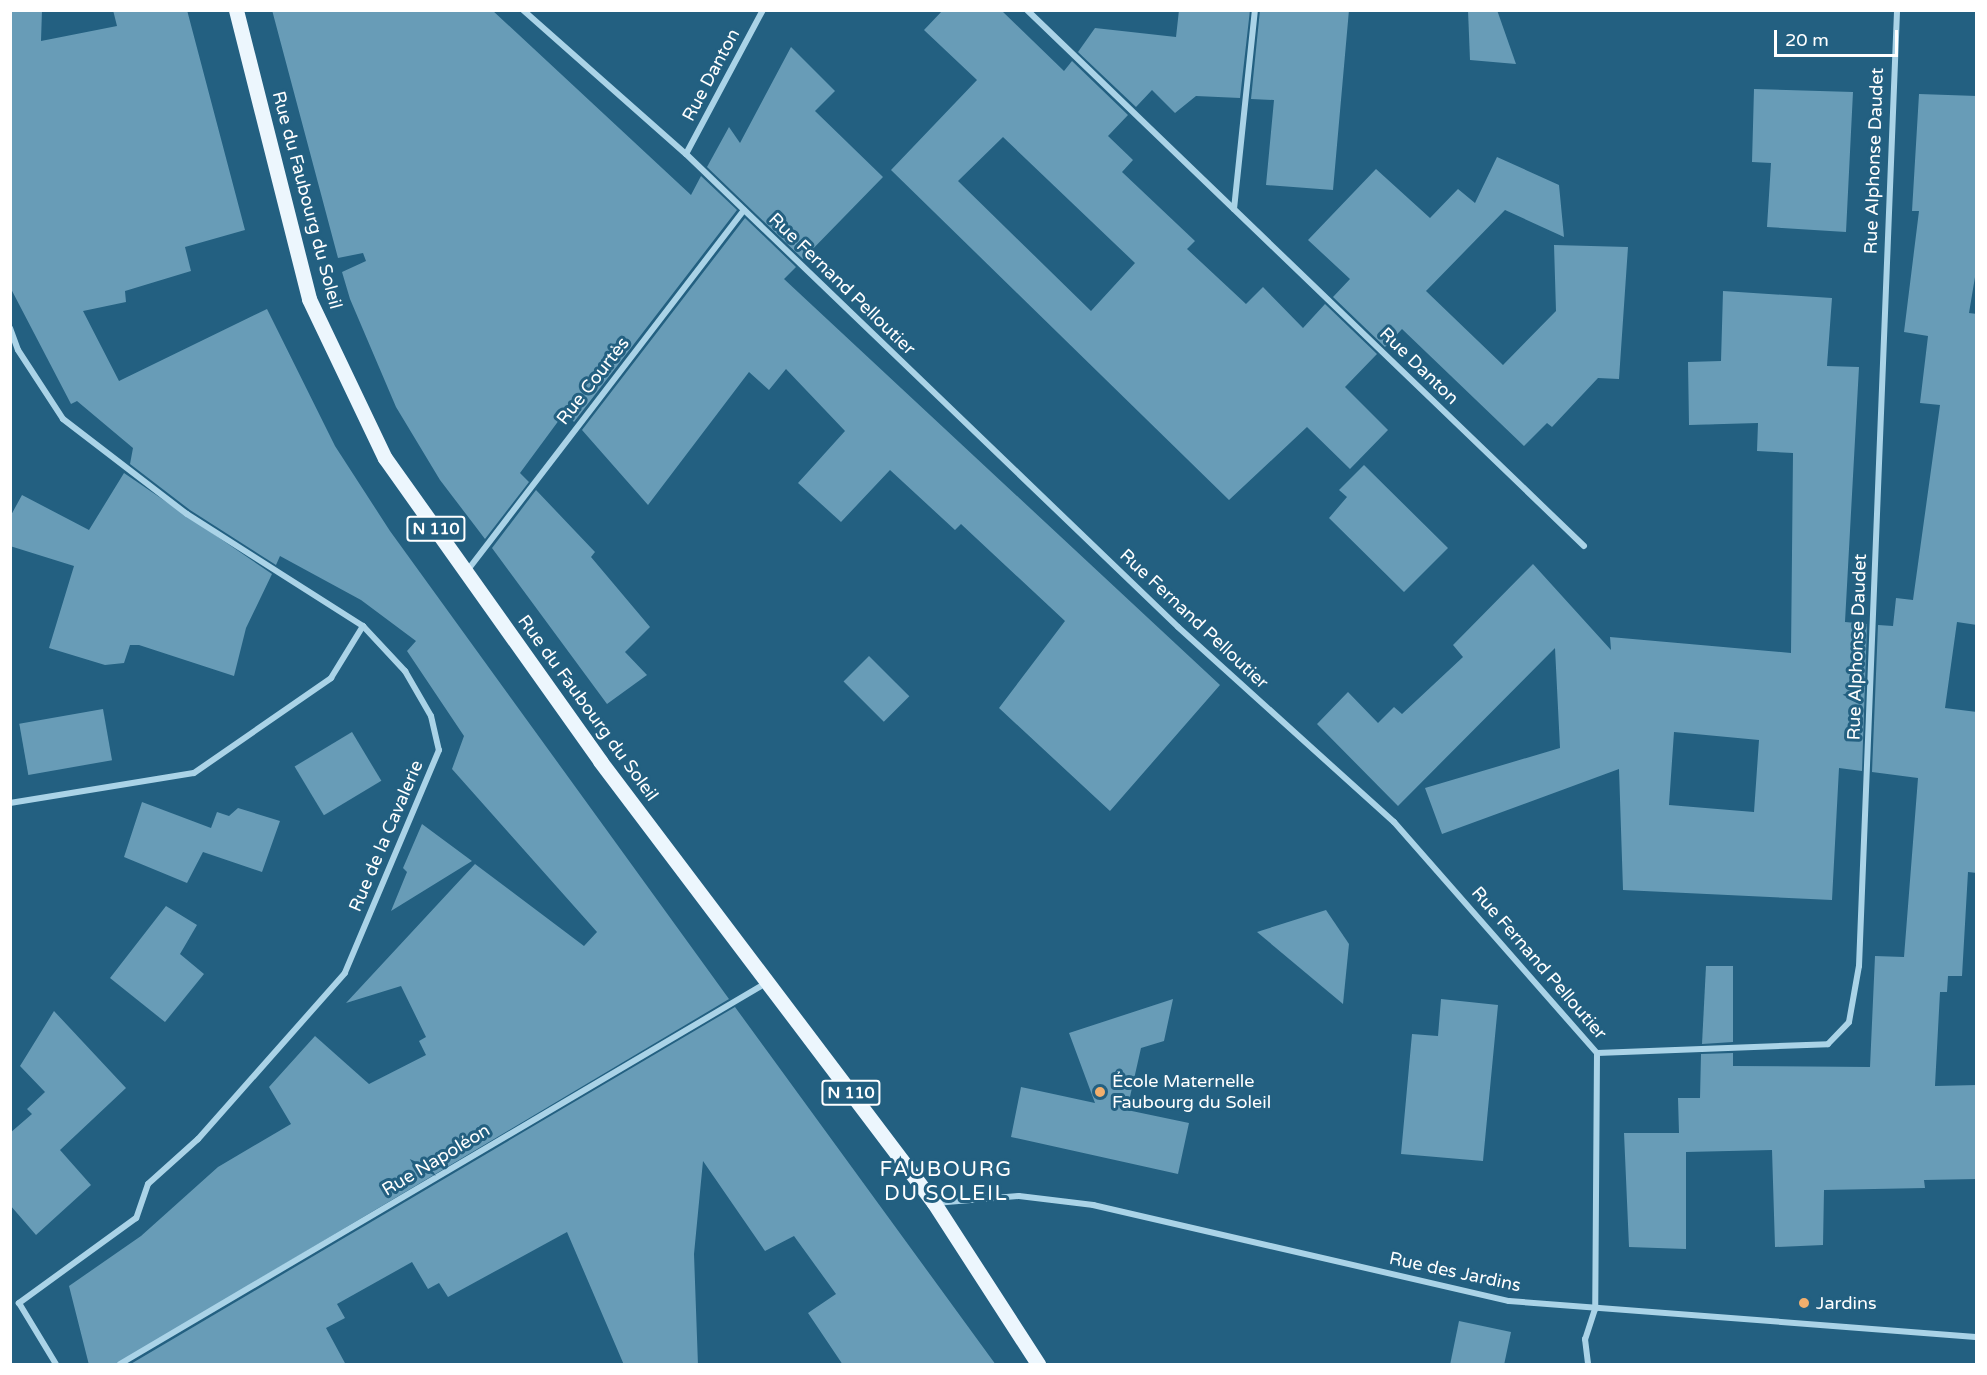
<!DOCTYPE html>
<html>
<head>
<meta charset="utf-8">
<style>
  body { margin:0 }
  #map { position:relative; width:1987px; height:1375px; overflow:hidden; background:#236081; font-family:"Varela Round",sans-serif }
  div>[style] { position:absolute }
  .building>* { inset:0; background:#689cb7; transform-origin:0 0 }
  .street>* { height:6px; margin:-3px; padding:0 3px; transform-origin:3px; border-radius:3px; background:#aad3e7 }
  .primary>* { height:15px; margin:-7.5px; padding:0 7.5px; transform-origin:7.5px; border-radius:7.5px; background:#ecf6fd }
  .dots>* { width:16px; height:16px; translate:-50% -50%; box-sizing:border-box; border:3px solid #236081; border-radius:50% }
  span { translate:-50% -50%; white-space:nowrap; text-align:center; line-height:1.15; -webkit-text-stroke:6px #236081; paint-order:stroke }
  .shield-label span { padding:2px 4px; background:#236081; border:2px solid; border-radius:4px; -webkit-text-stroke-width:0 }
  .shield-label { font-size:16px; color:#fff; font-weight:700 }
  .street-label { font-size:18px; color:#fff }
  .poi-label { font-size:18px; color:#fff }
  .left { translate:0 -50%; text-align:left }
  .quarter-label { font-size:21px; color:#fff; letter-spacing:1.5px }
  .frame { position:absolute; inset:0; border:12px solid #fff; pointer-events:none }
  .scale { position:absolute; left:1774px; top:30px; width:124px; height:27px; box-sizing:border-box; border:3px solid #fff; border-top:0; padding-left:8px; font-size:18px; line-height:21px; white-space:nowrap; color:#fff; -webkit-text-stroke:4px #236081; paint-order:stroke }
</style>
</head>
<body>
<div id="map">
  <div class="building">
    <div style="clip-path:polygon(10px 10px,42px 10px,41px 41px,117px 26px,113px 10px,187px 10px,245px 230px,185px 247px,191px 271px,125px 291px,126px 302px,83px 311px,119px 381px,267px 309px,335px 446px,390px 531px,729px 999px,115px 1365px,89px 1365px,69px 1286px,141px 1236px,218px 1167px,291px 1124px,269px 1087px,315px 1036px,369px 1084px,426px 1055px,419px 1041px,426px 1037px,401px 986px,346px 1003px,475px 864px,584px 946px,597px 932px,452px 769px,464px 736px,407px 651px,416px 641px,361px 600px,280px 556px,276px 565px,190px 510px,130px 464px,133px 448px,77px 401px,71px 404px,10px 287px)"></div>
    <div style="clip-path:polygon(272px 10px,492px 10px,691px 195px,701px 176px,737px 210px,574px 422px,565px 412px,520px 473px,529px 482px,485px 539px,440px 480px,396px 407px,350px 299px,342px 272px,366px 261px,363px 253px,338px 258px)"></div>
    <div style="clip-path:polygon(evenodd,943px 10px,1001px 10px,1064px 71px,1072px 61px,1128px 115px,1108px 136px,1133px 160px,1122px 172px,1195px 241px,1187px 249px,1246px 304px,1263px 287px,1303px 328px,1325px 304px,1377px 354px,1345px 387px,1388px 430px,1350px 469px,1307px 427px,1229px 500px,891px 170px,977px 80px,924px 30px,943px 10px,1003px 137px,1135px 263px,1091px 311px,958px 181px,1003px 137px)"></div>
    <div style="clip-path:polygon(1179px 10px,1250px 10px,1240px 98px,1196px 96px,1175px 113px,1152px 90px,1136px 107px,1078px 52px,1095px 28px,1176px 37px)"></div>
    <div style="clip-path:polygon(1260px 10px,1349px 10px,1333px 190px,1266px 185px,1274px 100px,1251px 99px)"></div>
    <div style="clip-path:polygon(1468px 10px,1497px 10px,1516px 64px,1470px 60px)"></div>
    <div style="clip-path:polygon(791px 47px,835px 91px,815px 111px,883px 177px,803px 259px,707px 167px,729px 127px,740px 143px)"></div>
    <div style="clip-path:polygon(1754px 89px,1853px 92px,1846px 232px,1767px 227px,1771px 163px,1752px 162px)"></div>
    <div style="clip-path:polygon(1919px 94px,1977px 96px,1977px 265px,1969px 313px,1977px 314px,1977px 625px,1957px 622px,1945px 708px,1977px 712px,1977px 873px,1968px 872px,1962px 976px,1948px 976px,1947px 992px,1940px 992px,1935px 1086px,1977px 1085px,1977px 1179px,1924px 1180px,1925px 1188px,1824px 1190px,1823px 1245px,1775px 1247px,1772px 1150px,1686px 1152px,1686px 1249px,1629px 1247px,1624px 1133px,1679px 1133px,1678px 1098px,1700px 1098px,1701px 1054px,1733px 1053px,1733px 1066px,1870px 1067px,1875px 956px,1904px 957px,1918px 778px,1872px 772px,1878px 625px,1893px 626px,1896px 598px,1913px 600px,1940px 405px,1920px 403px,1928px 336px,1904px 332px,1919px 211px,1912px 211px)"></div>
    <div style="clip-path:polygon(1497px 157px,1559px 185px,1564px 237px,1505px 210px,1426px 291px,1503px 365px,1556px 311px,1554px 245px,1628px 247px,1619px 379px,1598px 378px,1552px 427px,1547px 423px,1524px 446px,1402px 329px,1385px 347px,1333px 297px,1350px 279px,1308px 240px,1376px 169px,1430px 218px,1458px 189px,1475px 203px)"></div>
    <div style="clip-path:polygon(745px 218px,796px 267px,784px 279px,1220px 685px,1110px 811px,999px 708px,1065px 621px,961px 524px,955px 530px,890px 470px,841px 522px,798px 483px,845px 431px,786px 369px,769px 390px,749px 372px,648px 505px,582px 430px)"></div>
    <div style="clip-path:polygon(evenodd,1723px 291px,1832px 298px,1827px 366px,1859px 367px,1845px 622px,1867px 624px,1862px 771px,1839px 768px,1832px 900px,1623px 890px,1619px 769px,1442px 834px,1425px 788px,1560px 748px,1555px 648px,1398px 806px,1317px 724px,1348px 692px,1378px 723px,1394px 707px,1402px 714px,1463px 657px,1453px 645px,1533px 564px,1611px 650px,1610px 637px,1791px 653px,1793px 453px,1757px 451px,1758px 423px,1689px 425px,1688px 362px,1721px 361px,1723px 291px,1674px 732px,1759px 740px,1754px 812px,1669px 805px,1674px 732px)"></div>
    <div style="clip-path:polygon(1364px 465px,1448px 548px,1404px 592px,1329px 518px,1347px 497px,1339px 490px)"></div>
    <div style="clip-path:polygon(124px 473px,272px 574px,246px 628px,234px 676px,139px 645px,130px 645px,124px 663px,105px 665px,49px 648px,74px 566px,10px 546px,10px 517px,22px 495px,89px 530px)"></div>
    <div style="clip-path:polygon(536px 490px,595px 552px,591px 557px,650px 627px,625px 652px,647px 675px,607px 704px,492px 548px)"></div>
    <div style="left:869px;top:656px;width:57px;height:36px;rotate:45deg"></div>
    <div style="left:103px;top:709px;width:52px;height:85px;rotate:80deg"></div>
    <div style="left:352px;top:732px;width:57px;height:67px;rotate:59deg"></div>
    <div style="clip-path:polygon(142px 802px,211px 828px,217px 812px,229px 816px,238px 808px,280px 821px,262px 872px,203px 852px,187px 883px,124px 857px)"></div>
    <div style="clip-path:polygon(422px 824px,472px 861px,391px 911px,407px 872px,403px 868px)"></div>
    <div style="clip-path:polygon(166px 906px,197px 925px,180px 954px,204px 974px,165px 1022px,110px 978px)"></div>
    <div style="clip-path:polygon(1326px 910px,1349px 944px,1343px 1004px,1257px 932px)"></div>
    <div style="clip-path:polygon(1706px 966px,1733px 966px,1733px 1042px,1702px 1044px)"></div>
    <div style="clip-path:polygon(1173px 999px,1164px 1041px,1141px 1048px,1127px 1110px,1189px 1123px,1178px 1174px,1011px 1137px,1021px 1087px,1095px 1103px,1069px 1033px)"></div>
    <div style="clip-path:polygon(1441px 999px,1498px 1005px,1483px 1161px,1401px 1154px,1412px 1034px,1438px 1036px)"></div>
    <div style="clip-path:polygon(735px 1007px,996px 1365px,843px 1365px,808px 1313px,836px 1294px,794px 1236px,765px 1251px,703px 1161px,694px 1254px,698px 1365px,624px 1365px,567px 1232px,448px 1297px,439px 1283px,428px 1289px,412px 1262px,337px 1304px,345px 1318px,326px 1328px,346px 1365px,129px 1365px)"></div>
    <div style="clip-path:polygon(54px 1011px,126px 1088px,60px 1150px,91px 1185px,36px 1235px,10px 1205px,10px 1133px,32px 1114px,27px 1109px,45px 1092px,20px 1066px)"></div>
    <div style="clip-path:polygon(1459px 1321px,1511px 1332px,1504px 1365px,1450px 1365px)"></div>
  </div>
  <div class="street">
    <div style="left:523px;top:10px;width:217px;rotate:41.5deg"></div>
    <div style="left:686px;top:154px;width:682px;rotate:43.87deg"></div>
    <div style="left:1178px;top:627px;width:291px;rotate:42.1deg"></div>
    <div style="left:1394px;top:822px;width:308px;rotate:48.7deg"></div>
    <div style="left:1597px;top:1053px;width:256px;rotate:90.4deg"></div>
    <div style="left:1595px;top:1309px;width:32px;rotate:108deg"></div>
    <div style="left:1585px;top:1339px;width:25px;rotate:83deg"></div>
    <div style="left:1027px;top:10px;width:773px;rotate:43.9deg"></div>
    <div style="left:686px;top:154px;width:163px;rotate:-61.9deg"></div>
    <div style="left:1234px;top:209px;width:200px;rotate:-84deg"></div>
    <div style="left:10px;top:328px;width:23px;rotate:70deg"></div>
    <div style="left:18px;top:350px;width:82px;rotate:56.9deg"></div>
    <div style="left:63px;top:419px;width:156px;rotate:37.5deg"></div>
    <div style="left:187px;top:514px;width:209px;rotate:32.5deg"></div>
    <div style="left:363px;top:626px;width:62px;rotate:47deg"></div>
    <div style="left:405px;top:671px;width:52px;rotate:60deg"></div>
    <div style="left:431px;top:716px;width:35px;rotate:77deg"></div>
    <div style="left:439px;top:750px;width:242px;rotate:112.9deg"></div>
    <div style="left:345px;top:973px;width:222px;rotate:131.5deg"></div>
    <div style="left:198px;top:1139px;width:67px;rotate:138deg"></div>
    <div style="left:148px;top:1184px;width:36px;rotate:109deg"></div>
    <div style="left:136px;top:1218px;width:145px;rotate:144deg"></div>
    <div style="left:19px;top:1303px;width:71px;rotate:58.8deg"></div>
    <div style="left:467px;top:571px;width:455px;rotate:-52.5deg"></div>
    <div style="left:10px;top:803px;width:186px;rotate:-9.3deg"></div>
    <div style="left:194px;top:773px;width:167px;rotate:-34.7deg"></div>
    <div style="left:331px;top:678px;width:61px;rotate:-58.4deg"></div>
    <div style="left:1597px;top:1053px;width:231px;rotate:-2.2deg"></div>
    <div style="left:1828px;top:1044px;width:30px;rotate:-46deg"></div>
    <div style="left:1849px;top:1022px;width:57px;rotate:-79.9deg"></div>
    <div style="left:1859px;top:966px;width:957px;rotate:-87.72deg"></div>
    <div style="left:935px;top:1203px;width:84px;rotate:-4.8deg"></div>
    <div style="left:1019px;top:1196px;width:75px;rotate:6.9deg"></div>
    <div style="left:1093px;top:1205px;width:427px;rotate:13deg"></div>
    <div style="left:1509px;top:1301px;width:468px;rotate:4.4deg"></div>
    <div style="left:120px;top:1364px;width:750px;rotate:-30.53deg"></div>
  </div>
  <div class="primary">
    <div style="left:236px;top:10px;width:298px;rotate:75.8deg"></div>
    <div style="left:309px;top:299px;width:176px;rotate:64.5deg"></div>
    <div style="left:385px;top:458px;width:372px;rotate:54.6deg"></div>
    <div style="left:600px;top:761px;width:554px;rotate:52.92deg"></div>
    <div style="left:934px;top:1203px;width:192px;rotate:57.1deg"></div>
  </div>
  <div class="dots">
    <div style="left:1100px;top:1092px;background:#f2af6d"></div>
    <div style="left:1804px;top:1303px;background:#f2af6d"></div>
  </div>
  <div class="shield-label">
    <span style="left:436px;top:529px">N 110</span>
    <span style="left:851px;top:1093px">N 110</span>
  </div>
  <div class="street-label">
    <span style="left:711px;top:75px;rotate:-62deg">Rue Danton</span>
    <span style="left:1874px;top:161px;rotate:-88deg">Rue Alphonse Daudet</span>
    <span style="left:307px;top:200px;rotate:75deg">Rue du Faubourg du Soleil</span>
    <span style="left:842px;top:284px;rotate:44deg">Rue Fernand Pelloutier</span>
    <span style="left:1419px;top:366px;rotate:44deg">Rue Danton</span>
    <span style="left:593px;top:381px;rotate:-52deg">Rue Courtès</span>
    <span style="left:1194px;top:619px;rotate:43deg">Rue Fernand Pelloutier</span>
    <span style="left:1857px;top:647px;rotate:-88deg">Rue Alphonse Daudet</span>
    <span style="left:588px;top:708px;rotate:54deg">Rue du Faubourg du Soleil</span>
    <span style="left:386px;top:836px;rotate:-67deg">Rue de la Cavalerie</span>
    <span style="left:1539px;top:963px;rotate:49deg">Rue Fernand Pelloutier</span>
    <span style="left:436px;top:1160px;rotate:-31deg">Rue Napoléon</span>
    <span style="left:1455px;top:1272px;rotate:12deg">Rue des Jardins</span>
  </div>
  <div class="poi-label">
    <span class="left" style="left:1112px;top:1092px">École Maternelle<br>Faubourg du Soleil</span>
    <span class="left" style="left:1816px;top:1303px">Jardins</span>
  </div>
  <div class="quarter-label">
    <span style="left:946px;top:1182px">FAUBOURG<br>DU SOLEIL</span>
  </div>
  <div class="frame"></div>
  <div class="scale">20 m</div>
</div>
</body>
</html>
